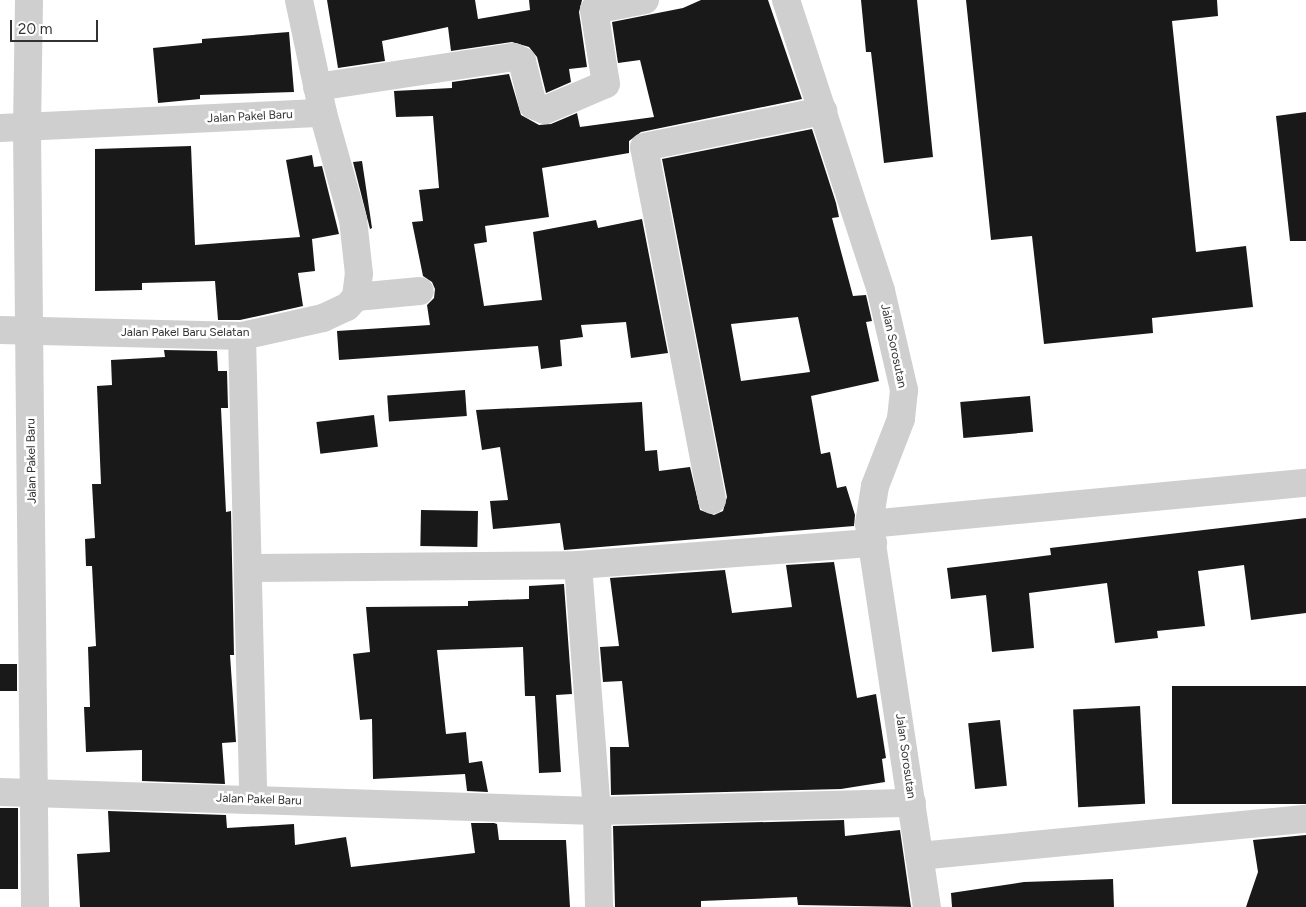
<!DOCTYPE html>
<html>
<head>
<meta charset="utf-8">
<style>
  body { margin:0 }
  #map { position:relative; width:1306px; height:907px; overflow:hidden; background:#fff; font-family:Figtree,sans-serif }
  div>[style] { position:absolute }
  .building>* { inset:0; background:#191919; transform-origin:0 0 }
  .minor>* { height:28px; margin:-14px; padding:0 14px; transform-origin:14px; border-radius:14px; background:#cfcfcf }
  .tertiary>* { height:28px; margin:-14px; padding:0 14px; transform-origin:14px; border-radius:14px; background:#cfcfcf }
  span { translate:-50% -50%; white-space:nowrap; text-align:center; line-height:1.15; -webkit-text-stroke:5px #fff; paint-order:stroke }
  .street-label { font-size:12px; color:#323232 }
  .scale { position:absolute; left:10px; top:20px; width:88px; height:22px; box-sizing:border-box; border:2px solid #323232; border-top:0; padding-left:6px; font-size:15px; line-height:18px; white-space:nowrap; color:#323232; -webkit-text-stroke:4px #fff; paint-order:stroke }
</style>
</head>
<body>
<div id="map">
  <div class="building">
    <div style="clip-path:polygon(327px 0,475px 0,478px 19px,530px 10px,529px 0,582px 0,579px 12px,587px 67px,569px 69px,571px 82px,546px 93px,537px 57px,529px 47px,512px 42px,451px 51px,448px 27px,382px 41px,385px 61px,338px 68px)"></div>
    <div style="clip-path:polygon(701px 0,768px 0,802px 99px,641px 132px,629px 141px,629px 153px,542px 168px,549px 217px,485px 226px,487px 242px,474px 244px,484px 306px,542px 300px,533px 232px,596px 220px,598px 228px,642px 219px,668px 353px,631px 358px,626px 322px,581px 325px,583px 337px,560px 340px,562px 366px,541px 369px,538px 346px,339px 360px,337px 331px,430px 325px,427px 305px,434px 298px,435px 289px,432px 282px,423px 276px,412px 222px,423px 221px,419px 190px,439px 188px,433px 116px,396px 117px,394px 91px,452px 88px,452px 82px,509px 74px,521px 115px,539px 125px,551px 124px,577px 113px,580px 127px,654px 117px,640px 60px,618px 63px,612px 22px,683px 8px)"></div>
    <div style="clip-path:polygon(861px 0,917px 0,933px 157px,884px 163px,871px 52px,866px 52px)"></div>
    <div style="clip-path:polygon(966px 0,1217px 0,1218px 16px,1172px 21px,1196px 252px,1246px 246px,1253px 307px,1152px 318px,1153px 333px,1044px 344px,1032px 236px,991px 240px)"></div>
    <div style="clip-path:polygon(289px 32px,294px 92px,200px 95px,200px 99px,158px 103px,153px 48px,202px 43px,202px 39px)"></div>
    <div style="clip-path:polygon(1306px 112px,1306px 241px,1290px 241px,1276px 116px)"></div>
    <div style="clip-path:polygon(evenodd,812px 129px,836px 203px,839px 217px,832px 218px,853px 296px,866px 295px,872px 321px,866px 322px,879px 381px,811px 396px,821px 454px,830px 452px,837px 488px,846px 486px,855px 515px,854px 526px,564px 550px,560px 523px,493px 529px,490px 501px,508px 500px,500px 447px,482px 450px,476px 410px,642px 402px,645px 451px,657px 450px,659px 471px,690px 467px,700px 510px,714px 515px,723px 511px,727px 497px,662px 159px,812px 129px,798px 317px,810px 372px,741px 381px,731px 324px,798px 317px)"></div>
    <div style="clip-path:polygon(191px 146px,195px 245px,300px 237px,286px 160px,312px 155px,314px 167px,322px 166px,339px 234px,312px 239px,315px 271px,298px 273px,303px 306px,240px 320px,218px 320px,215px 281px,142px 283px,142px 290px,95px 291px,95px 149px)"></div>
    <div style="clip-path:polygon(362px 161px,372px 228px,370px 229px,353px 162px)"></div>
    <div style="clip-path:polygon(164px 350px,217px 351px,218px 371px,227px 371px,228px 408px,221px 408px,226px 512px,231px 511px,234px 655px,230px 655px,236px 742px,222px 743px,225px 784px,142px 781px,142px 750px,86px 752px,84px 707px,90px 707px,88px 647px,96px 646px,92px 566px,86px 566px,85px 539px,95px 538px,92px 484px,101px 484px,97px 386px,112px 385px,111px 360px,165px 357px)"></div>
    <div style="left:465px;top:390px;width:26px;height:78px;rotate:86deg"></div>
    <div style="left:1030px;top:396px;width:36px;height:70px;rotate:85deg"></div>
    <div style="left:374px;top:415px;width:32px;height:58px;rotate:83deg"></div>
    <div style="left:421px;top:510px;width:57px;height:36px;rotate:1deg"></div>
    <div style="clip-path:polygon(1306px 518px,1306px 613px,1251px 620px,1244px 565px,1198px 571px,1205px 626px,1157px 631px,1158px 638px,1115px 643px,1107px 583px,1029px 593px,1034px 648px,992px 652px,986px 595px,951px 599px,947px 568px,1051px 555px,1050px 548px)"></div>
    <div style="clip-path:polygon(834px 562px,857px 698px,876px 694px,886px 758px,882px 759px,885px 782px,841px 789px,611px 795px,610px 747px,629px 747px,622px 681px,603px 682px,600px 647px,619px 646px,610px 578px,725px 570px,732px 613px,792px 607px,786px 565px)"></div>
    <div style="clip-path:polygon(564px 584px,572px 694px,556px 695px,561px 772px,539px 773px,535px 696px,525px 696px,523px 647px,437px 650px,446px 734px,466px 732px,469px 763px,482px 761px,488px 792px,467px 791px,465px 774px,373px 779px,372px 719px,360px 720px,353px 654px,370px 652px,366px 607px,468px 606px,468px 601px,529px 599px,529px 586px)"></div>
    <div style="left:17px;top:664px;width:27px;height:17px;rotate:90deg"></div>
    <div style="left:1306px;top:686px;width:118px;height:134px;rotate:90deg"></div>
    <div style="left:1140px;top:706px;width:98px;height:67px;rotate:87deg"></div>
    <div style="left:1000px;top:720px;width:66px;height:32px;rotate:84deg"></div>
    <div style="left:0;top:808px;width:18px;height:81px"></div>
    <div style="clip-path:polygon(108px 811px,226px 815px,227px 828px,294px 824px,295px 845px,346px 837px,351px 867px,475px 853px,471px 823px,494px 823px,497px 824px,499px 840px,566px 840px,570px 907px,80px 907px,77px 854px,110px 852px)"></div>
    <div style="clip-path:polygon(844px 820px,845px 836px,900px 830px,911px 907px,798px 905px,797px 897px,701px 901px,701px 907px,615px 907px,613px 826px)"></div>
    <div style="clip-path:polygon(1306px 835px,1306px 907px,1246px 907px,1258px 872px,1253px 840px)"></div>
    <div style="clip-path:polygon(1113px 879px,1114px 907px,952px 907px,951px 893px,1024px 882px)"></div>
  </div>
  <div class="minor">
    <div style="left:786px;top:0;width:306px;rotate:71.9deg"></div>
    <div style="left:881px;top:291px;width:102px;rotate:76.9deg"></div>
    <div style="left:904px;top:390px;width:29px;rotate:96deg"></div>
    <div style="left:901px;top:419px;width:72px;rotate:111.2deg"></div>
    <div style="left:875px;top:486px;width:38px;rotate:99deg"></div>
    <div style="left:869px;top:524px;width:387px;rotate:81.4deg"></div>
    <div style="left:317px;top:87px;width:199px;rotate:-8.7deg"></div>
    <div style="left:514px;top:57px;width:9px;rotate:27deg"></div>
    <div style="left:522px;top:61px;width:45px;rotate:76deg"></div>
    <div style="left:533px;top:105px;width:13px;rotate:23deg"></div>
    <div style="left:545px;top:110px;width:66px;rotate:-23.1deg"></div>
    <div style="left:606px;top:84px;width:75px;rotate:-99.2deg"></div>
    <div style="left:594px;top:10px;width:52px;rotate:-11.1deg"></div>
    <div style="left:0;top:128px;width:323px;rotate:-2.7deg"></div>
    <div style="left:356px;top:297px;width:64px;rotate:-5.4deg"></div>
    <div style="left:0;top:330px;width:242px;rotate:1.4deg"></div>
    <div style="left:242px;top:336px;width:83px;rotate:-12.5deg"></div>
    <div style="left:323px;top:318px;width:26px;rotate:-25deg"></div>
    <div style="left:347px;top:307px;width:13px;rotate:-48deg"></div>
    <div style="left:356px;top:297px;width:23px;rotate:-83deg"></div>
    <div style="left:359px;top:274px;width:54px;rotate:-96.3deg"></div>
    <div style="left:353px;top:220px;width:111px;rotate:-105.7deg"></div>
    <div style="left:323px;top:113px;width:116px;rotate:-102deg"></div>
    <div style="left:242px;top:336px;width:463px;rotate:88.6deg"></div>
    <div style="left:712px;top:500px;width:359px;rotate:-100.9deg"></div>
    <div style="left:644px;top:147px;width:183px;rotate:-11.4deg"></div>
    <div style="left:869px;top:524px;width:439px;rotate:-5.4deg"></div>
    <div style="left:578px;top:565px;width:247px;rotate:85.6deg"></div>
    <div style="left:597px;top:811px;width:96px;rotate:88.8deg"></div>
    <div style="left:249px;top:568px;width:329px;rotate:-0.5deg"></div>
    <div style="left:578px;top:565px;width:296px;rotate:-4.3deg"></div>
    <div style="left:0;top:792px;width:597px;rotate:1.82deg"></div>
    <div style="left:597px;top:811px;width:315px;rotate:-1.5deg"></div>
    <div style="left:919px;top:856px;width:389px;rotate:-5.5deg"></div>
  </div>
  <div class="tertiary">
    <div style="left:29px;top:0;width:129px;rotate:90.9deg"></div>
    <div style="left:27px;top:129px;width:778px;rotate:89.41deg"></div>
  </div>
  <div class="street-label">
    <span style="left:250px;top:117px;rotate:-3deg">Jalan Pakel Baru</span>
    <span style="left:185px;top:333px">Jalan Pakel Baru Selatan</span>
    <span style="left:893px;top:346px;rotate:78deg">Jalan Sorosutan</span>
    <span style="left:32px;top:461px;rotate:-91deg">Jalan Pakel Baru</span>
    <span style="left:905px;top:756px;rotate:82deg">Jalan Sorosutan</span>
    <span style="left:259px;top:800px;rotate:2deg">Jalan Pakel Baru</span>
  </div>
  <div class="scale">20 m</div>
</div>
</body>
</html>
